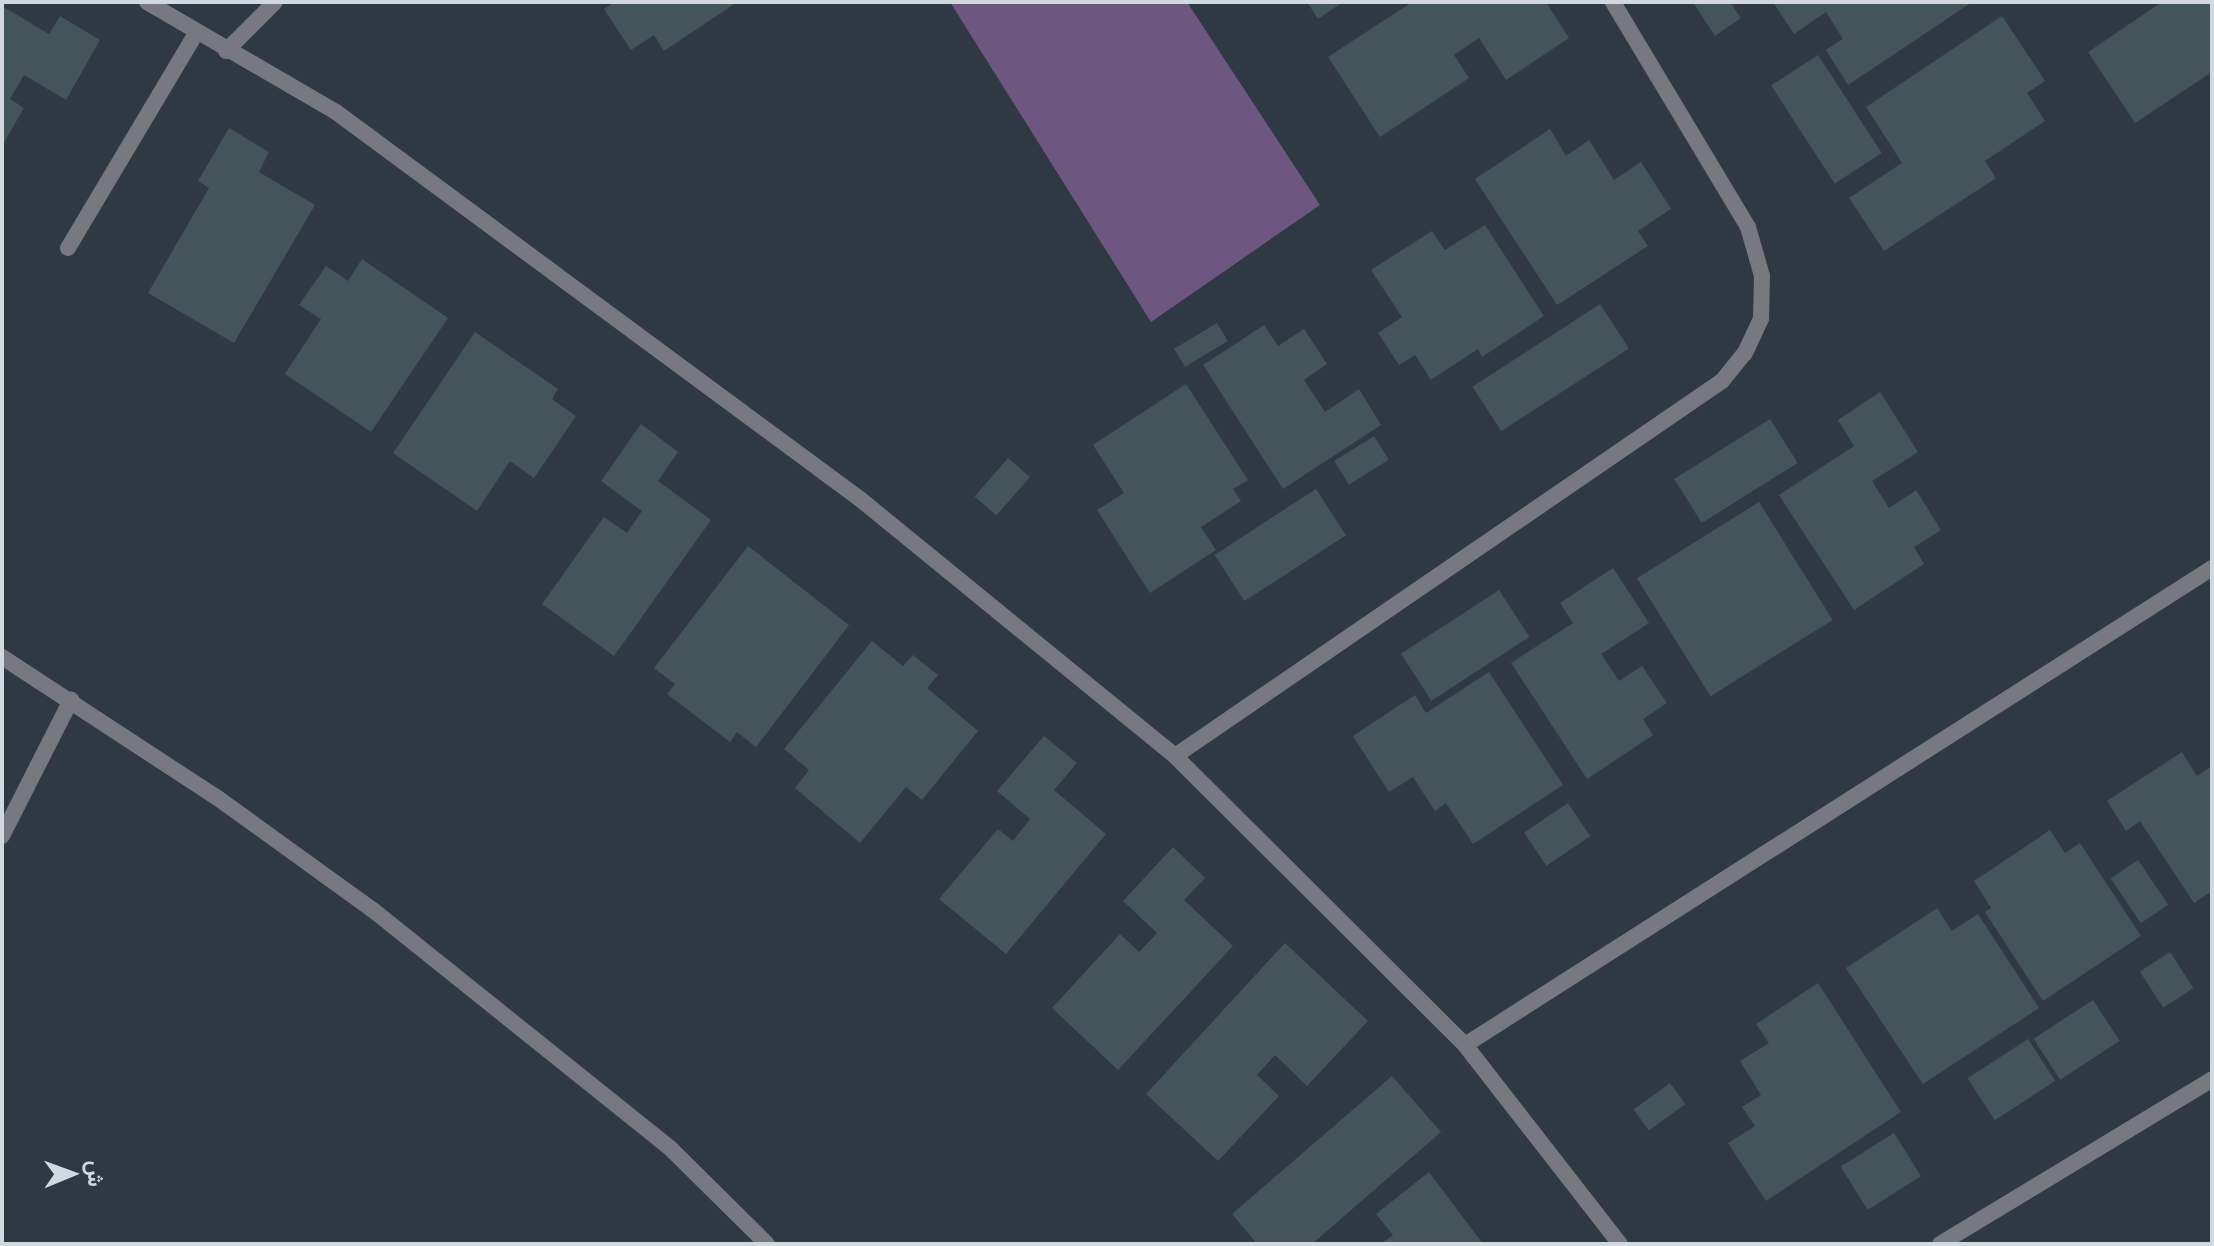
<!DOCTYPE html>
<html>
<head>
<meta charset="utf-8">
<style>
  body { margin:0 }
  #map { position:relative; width:2214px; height:1246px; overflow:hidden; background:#2e3943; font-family:"Public Sans",Vazirmatn,sans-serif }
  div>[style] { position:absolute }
  .green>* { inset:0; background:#6d5781 }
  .building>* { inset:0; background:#445559; transform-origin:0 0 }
  .service>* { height:16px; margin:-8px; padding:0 8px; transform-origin:8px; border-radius:8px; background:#787980 }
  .minor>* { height:16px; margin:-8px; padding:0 8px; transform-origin:8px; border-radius:8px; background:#787980 }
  span { translate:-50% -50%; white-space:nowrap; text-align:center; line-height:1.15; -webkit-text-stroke:6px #2e3943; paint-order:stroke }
  .frame { position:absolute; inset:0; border:4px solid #d1d8de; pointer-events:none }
  .north { position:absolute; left:32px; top:1134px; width:80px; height:80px; -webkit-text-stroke:6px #2e3943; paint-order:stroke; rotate:89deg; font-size:22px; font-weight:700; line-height:32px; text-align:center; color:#d1d8de }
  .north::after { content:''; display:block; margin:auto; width:28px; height:36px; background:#d1d8de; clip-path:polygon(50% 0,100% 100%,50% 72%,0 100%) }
</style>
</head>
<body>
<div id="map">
  <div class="green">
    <div style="clip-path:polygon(950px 2px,1187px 2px,1320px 205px,1151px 322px)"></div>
  </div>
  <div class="building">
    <div style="clip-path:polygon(615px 2px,731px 2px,733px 5px,664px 51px,654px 35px,631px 50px,604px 9px)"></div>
    <div style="clip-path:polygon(1307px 2px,1343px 2px,1318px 19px)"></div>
    <div style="clip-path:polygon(1412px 2px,1546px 2px,1569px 38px,1506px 80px,1479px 38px,1454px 55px,1469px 78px,1380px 137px,1328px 57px)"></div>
    <div style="clip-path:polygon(1693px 2px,1730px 2px,1741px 18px,1715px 36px)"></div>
    <div style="clip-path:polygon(1773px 2px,1972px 2px,1848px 85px,1826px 50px,1843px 39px,1826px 12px,1794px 34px)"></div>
    <div style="clip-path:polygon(2162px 2px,2212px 2px,2212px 72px,2135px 123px,2088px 52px)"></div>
    <div style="clip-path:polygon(2px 6px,49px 34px,60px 16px,100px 40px,66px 100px,24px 75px,10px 99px,24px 108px,2px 146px)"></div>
    <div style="clip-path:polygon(2002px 16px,2045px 81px,2027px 93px,2045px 121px,1985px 161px,1996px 178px,1884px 251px,1849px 198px,1902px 163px,1866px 107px)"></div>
    <div style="left:1818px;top:55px;width:117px;height:56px;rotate:57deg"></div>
    <div style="clip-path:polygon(229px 128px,269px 152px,259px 172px,315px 205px,234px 343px,148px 293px,209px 188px,198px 181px)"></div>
    <div style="clip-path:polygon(1550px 129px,1566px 156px,1589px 140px,1614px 180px,1641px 162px,1671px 209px,1638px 231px,1648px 246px,1557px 305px,1475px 179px)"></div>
    <div style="clip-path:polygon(1485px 225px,1544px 316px,1482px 357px,1478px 349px,1431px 380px,1415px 355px,1399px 365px,1378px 333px,1402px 317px,1371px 270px,1432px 231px,1445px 250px)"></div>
    <div style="clip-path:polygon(362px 259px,448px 318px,371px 432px,285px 374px,321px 319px,299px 305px,326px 266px,348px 281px)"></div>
    <div style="left:1600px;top:304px;width:53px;height:152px;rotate:57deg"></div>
    <div style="left:1217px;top:323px;width:21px;height:50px;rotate:59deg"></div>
    <div style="clip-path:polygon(1264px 325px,1278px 346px,1304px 329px,1327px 364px,1304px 380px,1325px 412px,1359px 389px,1381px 425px,1283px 489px,1203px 365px)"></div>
    <div style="clip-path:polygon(475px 332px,558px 389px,552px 399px,576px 416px,534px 478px,510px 461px,477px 511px,393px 453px)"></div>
    <div style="clip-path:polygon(1186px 384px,1248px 480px,1233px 489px,1241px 501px,1201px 527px,1216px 550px,1150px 593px,1097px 510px,1124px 493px,1093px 445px)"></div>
    <div style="clip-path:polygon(1880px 392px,1918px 452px,1872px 481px,1889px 508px,1916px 490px,1941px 530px,1914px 547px,1924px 564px,1854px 610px,1779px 495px,1854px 446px,1838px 420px)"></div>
    <div style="left:1770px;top:419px;width:52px;height:113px;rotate:58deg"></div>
    <div style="clip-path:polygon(641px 424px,678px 452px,658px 481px,711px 520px,614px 656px,542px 604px,604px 517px,627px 533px,642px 511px,601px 481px)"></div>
    <div style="left:1374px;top:436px;width:28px;height:47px;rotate:58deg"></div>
    <div style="left:1008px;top:458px;width:29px;height:51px;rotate:41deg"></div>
    <div style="left:1316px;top:489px;width:55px;height:121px;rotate:57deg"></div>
    <div style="left:1759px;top:502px;width:139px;height:144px;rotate:58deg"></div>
    <div style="clip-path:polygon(748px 546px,849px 625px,756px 747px,737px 732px,730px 742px,667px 694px,675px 684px,654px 668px)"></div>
    <div style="clip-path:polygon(1613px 568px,1649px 623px,1601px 654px,1619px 681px,1642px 666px,1667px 703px,1643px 719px,1653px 735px,1587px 779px,1511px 663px,1573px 623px,1560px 603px)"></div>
    <div style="left:1499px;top:590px;width:56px;height:117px;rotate:57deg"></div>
    <div style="clip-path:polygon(872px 641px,903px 666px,913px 655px,938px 675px,927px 688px,978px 731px,922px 800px,906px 787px,860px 843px,795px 788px,809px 770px,784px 749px)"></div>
    <div style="clip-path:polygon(1489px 672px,1563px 785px,1473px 844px,1446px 803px,1435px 811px,1413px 777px,1389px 792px,1353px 736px,1415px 695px,1426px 713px)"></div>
    <div style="clip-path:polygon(1044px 736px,1077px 763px,1054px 790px,1106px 834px,1006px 954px,939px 899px,998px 829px,1013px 841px,1030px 819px,997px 791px)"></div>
    <div style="clip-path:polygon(2182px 752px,2197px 776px,2212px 766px,2212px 891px,2194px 903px,2140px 821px,2126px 831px,2107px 801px)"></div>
    <div style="left:1568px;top:803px;width:40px;height:53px;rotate:56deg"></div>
    <div style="clip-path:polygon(2050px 830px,2065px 853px,2080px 843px,2141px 936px,2043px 1001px,1985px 912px,1991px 908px,1974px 881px)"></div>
    <div style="clip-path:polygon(1173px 847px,1205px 878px,1184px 900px,1233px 946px,1118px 1070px,1052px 1008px,1120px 934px,1139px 952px,1157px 933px,1123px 901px)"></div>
    <div style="left:2138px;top:860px;width:54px;height:33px;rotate:56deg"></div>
    <div style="clip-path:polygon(1937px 908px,1952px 931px,1978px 914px,2039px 1008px,1923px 1084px,1846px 968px)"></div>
    <div style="clip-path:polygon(1285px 943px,1368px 1021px,1307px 1086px,1275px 1055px,1257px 1075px,1279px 1096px,1218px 1161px,1146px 1094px)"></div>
    <div style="left:2170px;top:952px;width:43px;height:36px;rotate:57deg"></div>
    <div style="clip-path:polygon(1818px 983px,1901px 1112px,1766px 1201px,1728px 1143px,1755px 1126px,1742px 1107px,1761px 1095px,1740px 1061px,1769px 1043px,1756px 1024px)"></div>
    <div style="left:2093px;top:1000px;width:49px;height:71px;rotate:57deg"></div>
    <div style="left:2028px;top:1039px;width:50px;height:72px;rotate:57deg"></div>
    <div style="clip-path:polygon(1392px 1076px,1441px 1132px,1312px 1244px,1257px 1244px,1232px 1214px)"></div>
    <div style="left:1670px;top:1083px;width:26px;height:45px;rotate:54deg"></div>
    <div style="left:1894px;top:1133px;width:51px;height:63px;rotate:58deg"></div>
    <div style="clip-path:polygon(1429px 1172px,1483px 1244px,1381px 1244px,1393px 1235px,1376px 1214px)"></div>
  </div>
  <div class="service">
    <div style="left:2px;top:657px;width:259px;rotate:33.2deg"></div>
    <div style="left:219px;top:799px;width:190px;rotate:35.8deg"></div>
    <div style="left:373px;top:910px;width:381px;rotate:38.7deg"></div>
    <div style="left:670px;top:1148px;width:136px;rotate:44.7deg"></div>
    <div style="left:2px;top:836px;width:153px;rotate:-63.1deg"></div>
  </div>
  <div class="minor">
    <div style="left:147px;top:2px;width:219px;rotate:30.2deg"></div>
    <div style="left:336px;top:112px;width:651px;rotate:36.45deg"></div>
    <div style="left:860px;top:499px;width:407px;rotate:39.2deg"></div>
    <div style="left:1175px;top:756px;width:409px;rotate:44.9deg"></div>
    <div style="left:1465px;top:1045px;width:252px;rotate:52.1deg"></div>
    <div style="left:226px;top:51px;width:69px;rotate:-45deg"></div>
    <div style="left:68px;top:248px;width:250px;rotate:-59.2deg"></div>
    <div style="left:1175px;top:756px;width:663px;rotate:-34.43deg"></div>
    <div style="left:1722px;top:381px;width:36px;rotate:-51deg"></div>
    <div style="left:1745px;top:353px;width:38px;rotate:-65deg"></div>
    <div style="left:1761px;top:319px;width:43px;rotate:-88.7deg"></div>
    <div style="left:1762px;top:276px;width:51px;rotate:-105.9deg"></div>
    <div style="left:1748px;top:227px;width:262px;rotate:-121deg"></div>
    <div style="left:1465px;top:1045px;width:886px;rotate:-32.56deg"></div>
    <div style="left:1940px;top:1244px;width:318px;rotate:-31.2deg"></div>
  </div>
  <div class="frame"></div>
  <div class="north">ش</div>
</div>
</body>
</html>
